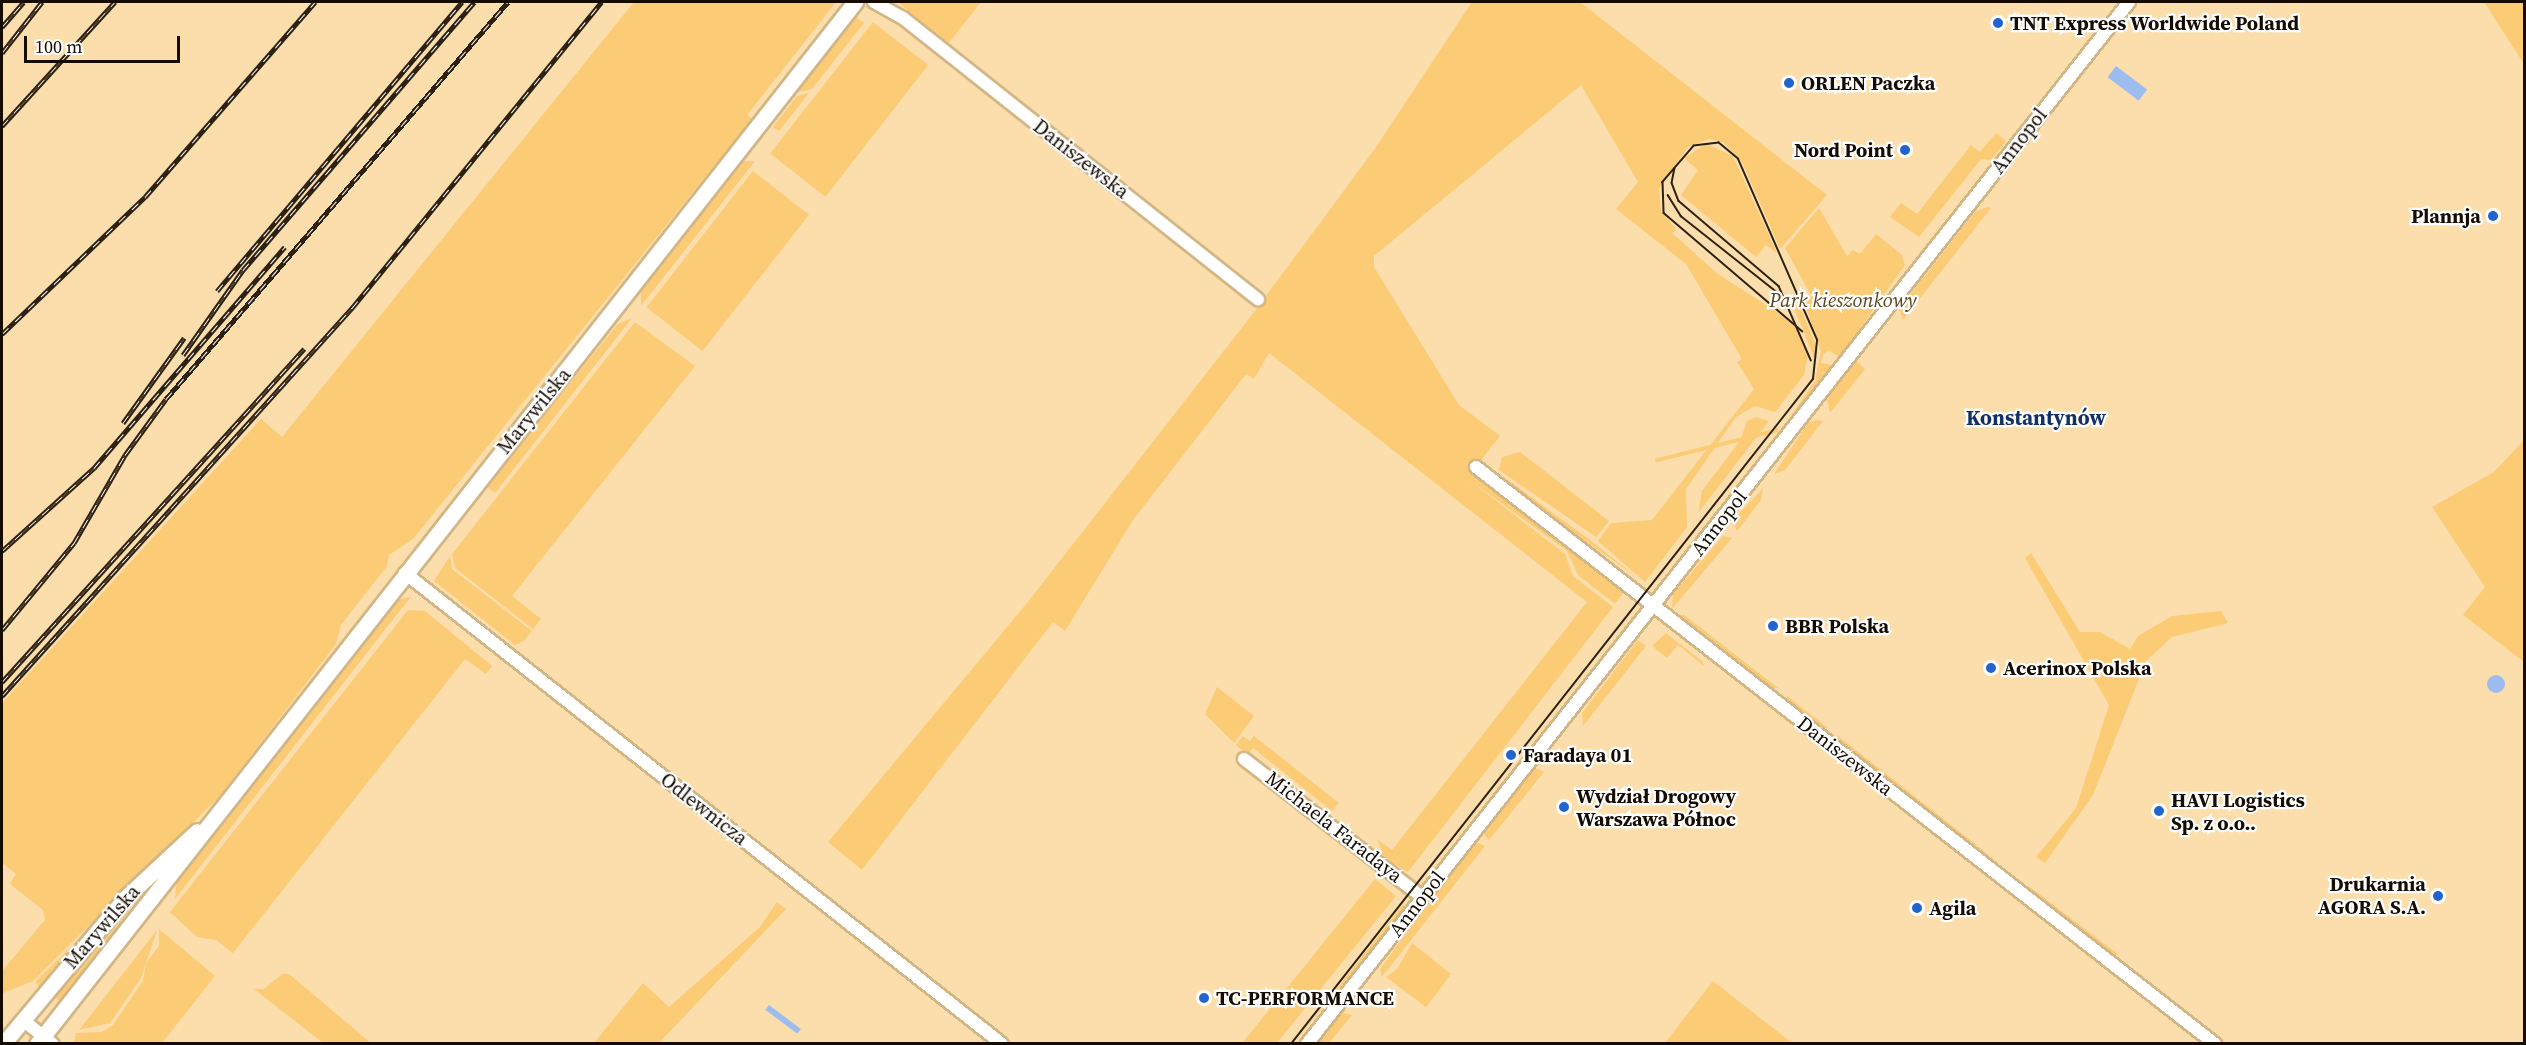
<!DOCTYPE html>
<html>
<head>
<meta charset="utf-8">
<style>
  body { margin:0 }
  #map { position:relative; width:2526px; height:1045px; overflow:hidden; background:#fcdead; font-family:"Source Serif 4",serif }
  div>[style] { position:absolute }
  .green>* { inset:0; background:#fbcb76; transform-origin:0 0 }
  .water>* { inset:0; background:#9dbcef; transform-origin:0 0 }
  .round { border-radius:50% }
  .roads { filter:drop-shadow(2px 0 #d2b685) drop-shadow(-2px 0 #d2b685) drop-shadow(0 2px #d2b685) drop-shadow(0 -2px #d2b685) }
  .minor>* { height:12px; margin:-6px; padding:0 6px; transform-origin:6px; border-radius:6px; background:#fff }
  .major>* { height:15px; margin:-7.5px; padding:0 7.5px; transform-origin:7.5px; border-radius:7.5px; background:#fff }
  .tram>* { height:1.5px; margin:-0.75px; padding:0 0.75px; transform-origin:0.75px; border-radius:0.75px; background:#2d2112 }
  .rail>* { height:5px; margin-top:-2.5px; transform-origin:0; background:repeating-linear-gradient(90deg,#fff 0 9px,#2d2112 0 18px); box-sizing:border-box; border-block:2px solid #2d2112 }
  .dots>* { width:16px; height:16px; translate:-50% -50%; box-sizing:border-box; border:3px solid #fff; border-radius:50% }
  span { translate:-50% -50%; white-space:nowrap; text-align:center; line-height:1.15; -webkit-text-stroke:4.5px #fff; paint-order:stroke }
  .poi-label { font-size:20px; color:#150b00; font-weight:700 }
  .left { translate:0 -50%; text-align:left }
  .right { translate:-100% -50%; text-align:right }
  .street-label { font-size:20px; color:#150b00 }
  .park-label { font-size:20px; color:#5c451b; font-style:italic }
  .neighbourhood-label { font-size:21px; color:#123065; font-weight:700 }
  .frame { position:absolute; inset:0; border:3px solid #150b00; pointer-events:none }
  .scale { position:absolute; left:24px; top:36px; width:156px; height:27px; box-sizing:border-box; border:3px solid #150b00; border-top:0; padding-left:8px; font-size:18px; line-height:21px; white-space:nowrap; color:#150b00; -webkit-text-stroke:4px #fff; paint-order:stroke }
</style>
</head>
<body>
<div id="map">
  <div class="green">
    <div style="clip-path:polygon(634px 2px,836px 2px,747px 115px,752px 119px,413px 539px,389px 555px,387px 566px,341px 625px,336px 644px,220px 796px,33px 981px,3px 993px,2px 971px,45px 920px,43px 910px,10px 884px,16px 874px,2px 863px,2px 703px,261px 419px,282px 437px)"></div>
    <div style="clip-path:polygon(898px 2px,981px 2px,947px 45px)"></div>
    <div style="clip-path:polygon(1472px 2px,1580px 2px,1827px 195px,1780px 249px,1742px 162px,1723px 142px,1709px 139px,1688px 147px,1659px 189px,1661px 211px,1676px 229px,1672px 233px,1718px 274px,1794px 323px,1808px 355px,1804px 375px,1775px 412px,1755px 406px,1736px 417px,1686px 489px,1687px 527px,1645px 582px,1598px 541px,1611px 523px,1652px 520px,1754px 389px,1737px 362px,1742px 359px,1686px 264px,1616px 209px,1638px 182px,1581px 85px,1374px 256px,1374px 267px,1459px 405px,1500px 436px,1471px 473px,1624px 592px,1615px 604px,1578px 575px,1567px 551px,1464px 476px,1565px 554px,1573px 576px,1613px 607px,1408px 872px,1384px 859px,1377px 839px,1392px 850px,1587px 602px,1269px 353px,1254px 379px,1246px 374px,1133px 520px,1065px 631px,1053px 622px,862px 870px,828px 842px,1027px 603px,1251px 316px,1374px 150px)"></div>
    <div style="clip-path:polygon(2484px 2px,2524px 2px,2524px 64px)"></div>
    <div style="clip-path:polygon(855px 16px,864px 23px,812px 89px,793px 93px)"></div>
    <div style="left:873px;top:22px;width:70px;height:167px;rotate:38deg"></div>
    <div style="clip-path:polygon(809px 93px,779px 131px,773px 127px,797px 96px)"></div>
    <div style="clip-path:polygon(1996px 133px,2006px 141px,1991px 160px,1981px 159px,1919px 237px,1890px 217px,1901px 203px,1917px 214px,1971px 145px,1980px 152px)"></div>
    <div style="clip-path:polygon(1706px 144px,1733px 156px,1777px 253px,1766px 245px,1756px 257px,1681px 195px,1698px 170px,1684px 158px)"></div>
    <div style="clip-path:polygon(744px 161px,755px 161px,641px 306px,641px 287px)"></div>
    <div style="left:753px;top:171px;width:71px;height:173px;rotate:38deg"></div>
    <div style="clip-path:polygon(1987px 207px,1991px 208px,1903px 320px,1899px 309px,1975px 212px)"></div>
    <div style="clip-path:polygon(1819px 208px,1847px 256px,1853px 250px,1860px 254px,1876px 234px,1902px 255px,1905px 265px,1840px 357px,1828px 350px,1823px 355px,1821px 363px,1833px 365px,1788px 420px,1815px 381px,1821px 351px,1804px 302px,1812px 297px,1785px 248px)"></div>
    <div style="clip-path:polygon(1799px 304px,1815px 344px,1816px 362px,1793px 306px)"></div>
    <div style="clip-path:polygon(632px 318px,495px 493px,486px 486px,618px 324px)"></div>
    <div style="clip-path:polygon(635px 322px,695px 366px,512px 596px,541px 619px,533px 629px,455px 568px,452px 554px)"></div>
    <div style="clip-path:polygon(1857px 361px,1865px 369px,1830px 413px,1827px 399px)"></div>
    <div style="clip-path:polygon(1756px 417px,1769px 421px,1698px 513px,1702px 491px,1740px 441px,1747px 421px)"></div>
    <div style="clip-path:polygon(1817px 420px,1823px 421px,1785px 470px,1774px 474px,1808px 423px)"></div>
    <div style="left:1778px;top:428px;width:4px;height:127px;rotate:76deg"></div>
    <div style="clip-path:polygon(2524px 440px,2524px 662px,2463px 615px,2485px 587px,2432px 507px,2494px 472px)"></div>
    <div style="clip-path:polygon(1520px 452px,1609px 521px,1596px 537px,1499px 470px,1502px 457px)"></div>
    <div style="clip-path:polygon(1504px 477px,1590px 540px,1638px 578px,1554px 519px)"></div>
    <div style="clip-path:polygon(1763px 488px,1761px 500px,1737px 531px,1733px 520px)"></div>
    <div style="clip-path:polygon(1723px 536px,1732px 538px,1672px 609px,1673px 594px)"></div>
    <div style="clip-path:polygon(2031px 553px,2080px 632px,2100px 632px,2130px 649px,2138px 636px,2172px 616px,2221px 611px,2228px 623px,2172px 637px,2146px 661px,2093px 795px,2045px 863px,2036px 857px,2076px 808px,2109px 705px,2025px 558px)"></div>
    <div style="clip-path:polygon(450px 556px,452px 569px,532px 631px,524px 641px,515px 645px,434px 581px)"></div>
    <div style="clip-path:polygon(412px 597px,409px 599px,175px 899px,177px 877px,395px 600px)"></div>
    <div style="clip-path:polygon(408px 610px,425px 611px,492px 666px,486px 674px,465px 659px,233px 953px,216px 940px,197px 937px,170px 912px)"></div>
    <div style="clip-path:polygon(1683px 614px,1778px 688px,1767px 688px,1678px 618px)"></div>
    <div style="clip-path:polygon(1666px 633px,1703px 662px,1704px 666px,1678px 645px,1667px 658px,1652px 646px)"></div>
    <div style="clip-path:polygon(1638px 640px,1646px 646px,1583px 726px,1582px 713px)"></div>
    <div style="clip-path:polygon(1217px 687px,1254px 716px,1234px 743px,1205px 714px)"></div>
    <div style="clip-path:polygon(1787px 696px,1828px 728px,1819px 728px,1787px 703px)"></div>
    <div style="clip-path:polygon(1837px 735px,2007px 869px,1838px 743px)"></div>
    <div style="clip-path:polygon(1243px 736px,1250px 741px,1254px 736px,1339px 803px,1332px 811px,1253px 748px,1247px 755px,1236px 745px)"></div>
    <div style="clip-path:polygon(1538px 769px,1544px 772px,1489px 840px,1481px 831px,1529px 771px)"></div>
    <div style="clip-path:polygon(1474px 841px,1485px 846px,1382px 977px,1380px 969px)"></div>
    <div style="clip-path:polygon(172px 861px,62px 1003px,55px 998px)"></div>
    <div style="left:1375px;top:879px;width:27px;height:209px;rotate:39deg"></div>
    <div style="clip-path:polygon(2030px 887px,2119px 955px,2110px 955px,2025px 891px)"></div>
    <div style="clip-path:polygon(777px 902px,786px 909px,659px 1043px,594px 1043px,643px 983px,669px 1007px,760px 927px)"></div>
    <div style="clip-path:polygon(1405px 902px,1402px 912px,1294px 1043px)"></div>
    <div style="clip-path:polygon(103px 915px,40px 987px,35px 982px)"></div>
    <div style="clip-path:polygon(159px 929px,215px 976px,162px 1043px,74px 1043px,76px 1033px,102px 1032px,113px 1025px,143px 981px,146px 963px,159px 946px)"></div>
    <div style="clip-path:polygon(157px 930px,141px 978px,110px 1023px,79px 1030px)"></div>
    <div style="clip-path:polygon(1412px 943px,1451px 974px,1426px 1007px,1386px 977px,1397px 969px)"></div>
    <div style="clip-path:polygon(282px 974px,289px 974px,371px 1043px,323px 1043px,254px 989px,264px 989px)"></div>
    <div style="clip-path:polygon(1713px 981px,1750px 1010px,1792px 1043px,1665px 1043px)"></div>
    <div style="clip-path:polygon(1343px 1013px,1352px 1015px,1329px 1043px,1316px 1043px)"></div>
  </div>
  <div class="water">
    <div style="left:2116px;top:66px;width:39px;height:14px;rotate:37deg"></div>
    <div class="round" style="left:2487px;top:675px;width:18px;height:18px"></div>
    <div style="left:769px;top:1005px;width:40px;height:6px;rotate:37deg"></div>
  </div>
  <div class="roads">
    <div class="minor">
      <div style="left:874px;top:2px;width:33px;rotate:29deg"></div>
      <div style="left:903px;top:18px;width:453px;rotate:38.4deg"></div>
      <div style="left:1476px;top:467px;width:938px;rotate:37.98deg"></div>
      <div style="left:405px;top:573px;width:760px;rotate:38.27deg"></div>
      <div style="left:1244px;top:759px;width:225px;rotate:37.8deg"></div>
      <div style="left:23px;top:1020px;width:38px;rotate:39deg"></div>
      <div style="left:1307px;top:1044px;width:1327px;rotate:-51.73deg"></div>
    </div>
    <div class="major">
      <div style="left:3px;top:1044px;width:190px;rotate:-50.1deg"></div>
      <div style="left:125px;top:898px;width:98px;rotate:-42.9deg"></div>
      <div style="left:37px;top:1044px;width:1325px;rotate:-51.87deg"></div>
    </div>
  </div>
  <div class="tram">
    <div style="left:1675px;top:168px;width:15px;rotate:101deg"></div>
    <div style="left:1672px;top:183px;width:19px;rotate:69deg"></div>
    <div style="left:1679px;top:201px;width:131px;rotate:40.4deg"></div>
    <div style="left:1779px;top:286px;width:81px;rotate:66.6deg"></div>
    <div style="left:1668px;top:195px;width:25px;rotate:58deg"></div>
    <div style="left:1681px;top:216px;width:124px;rotate:38.4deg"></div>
    <div style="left:1291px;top:1044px;width:845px;rotate:-51.87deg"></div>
    <div style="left:1813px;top:379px;width:39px;rotate:-84deg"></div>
    <div style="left:1817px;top:340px;width:197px;rotate:-113.6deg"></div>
    <div style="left:1738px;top:159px;width:25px;rotate:-140deg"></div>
    <div style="left:1719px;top:143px;width:25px;rotate:173deg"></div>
    <div style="left:1694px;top:146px;width:48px;rotate:130.7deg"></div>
    <div style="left:1663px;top:182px;width:31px;rotate:88deg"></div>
    <div style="left:1664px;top:213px;width:182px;rotate:40.5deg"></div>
  </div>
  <div class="rail">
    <div style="left:2px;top:27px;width:33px;rotate:-49deg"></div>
    <div style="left:2px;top:53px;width:65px;rotate:-51.9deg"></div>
    <div style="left:2px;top:126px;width:168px;rotate:-47.7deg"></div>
    <div style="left:217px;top:291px;width:379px;rotate:-49.7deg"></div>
    <div style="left:2px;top:334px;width:198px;rotate:-43.8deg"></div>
    <div style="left:145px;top:197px;width:259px;rotate:-48.9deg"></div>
    <div style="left:183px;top:355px;width:104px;rotate:-54.8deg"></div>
    <div style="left:243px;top:270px;width:354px;rotate:-49.2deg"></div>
    <div style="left:123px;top:423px;width:105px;rotate:-54.3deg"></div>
    <div style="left:2px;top:551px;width:124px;rotate:-42.1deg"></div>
    <div style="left:94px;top:468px;width:292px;rotate:-49.2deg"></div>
    <div style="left:2px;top:630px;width:113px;rotate:-50.4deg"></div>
    <div style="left:74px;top:543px;width:102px;rotate:-59.9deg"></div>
    <div style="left:125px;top:455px;width:69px;rotate:-53.8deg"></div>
    <div style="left:166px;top:399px;width:524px;rotate:-49.26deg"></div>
    <div style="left:2px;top:682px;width:450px;rotate:-47.8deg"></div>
    <div style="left:2px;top:696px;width:523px;rotate:-47.95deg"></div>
    <div style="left:352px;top:308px;width:395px;rotate:-50.8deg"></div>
  </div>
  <div class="dots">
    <div style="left:1998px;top:23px;background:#2363cf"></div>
    <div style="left:1789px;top:83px;background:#2363cf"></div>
    <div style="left:1905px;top:150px;background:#2363cf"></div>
    <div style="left:2493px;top:216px;background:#2363cf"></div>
    <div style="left:1773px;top:626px;background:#2363cf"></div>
    <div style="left:1991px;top:668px;background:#2363cf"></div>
    <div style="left:1511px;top:755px;background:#2363cf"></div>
    <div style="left:1564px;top:807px;background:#2363cf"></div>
    <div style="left:2159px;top:811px;background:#2363cf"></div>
    <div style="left:2438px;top:896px;background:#2363cf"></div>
    <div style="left:1917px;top:908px;background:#2363cf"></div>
    <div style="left:1204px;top:998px;background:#2363cf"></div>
  </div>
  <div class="poi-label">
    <span class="left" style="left:2010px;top:23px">TNT Express Worldwide Poland</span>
    <span class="left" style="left:1801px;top:83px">ORLEN Paczka</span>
    <span class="right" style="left:1893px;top:150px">Nord Point</span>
    <span class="right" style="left:2481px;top:216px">Plannja</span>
    <span class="left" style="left:1785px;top:626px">BBR Polska</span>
    <span class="left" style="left:2003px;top:668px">Acerinox Polska</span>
    <span class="left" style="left:1523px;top:755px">Faradaya 01</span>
    <span class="left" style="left:1576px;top:808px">Wydział Drogowy<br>Warszawa Północ</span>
    <span class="left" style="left:2171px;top:812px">HAVI Logistics<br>Sp. z o.o..</span>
    <span class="right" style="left:2426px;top:896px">Drukarnia<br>AGORA S.A.</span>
    <span class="left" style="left:1929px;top:908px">Agila</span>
    <span class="left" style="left:1216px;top:998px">TC-PERFORMANCE</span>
  </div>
  <div class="street-label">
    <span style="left:2019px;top:141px;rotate:-52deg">Annopol</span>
    <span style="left:1081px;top:159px;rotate:38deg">Daniszewska</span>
    <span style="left:534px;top:411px;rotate:-51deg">Marywilska</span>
    <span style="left:1719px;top:523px;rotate:-52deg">Annopol</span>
    <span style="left:1845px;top:756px;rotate:38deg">Daniszewska</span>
    <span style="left:704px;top:809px;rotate:38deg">Odlewnicza</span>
    <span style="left:1334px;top:827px;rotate:38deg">Michaela Faradaya</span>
    <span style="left:1417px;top:904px;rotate:-52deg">Annopol</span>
    <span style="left:102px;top:927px;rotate:-49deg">Marywilska</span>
  </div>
  <div class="park-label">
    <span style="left:1843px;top:300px">Park kieszonkowy</span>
  </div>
  <div class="neighbourhood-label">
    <span style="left:2036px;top:418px">Konstantynów</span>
  </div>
  <div class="frame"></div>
  <div class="scale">100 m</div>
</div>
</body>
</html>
